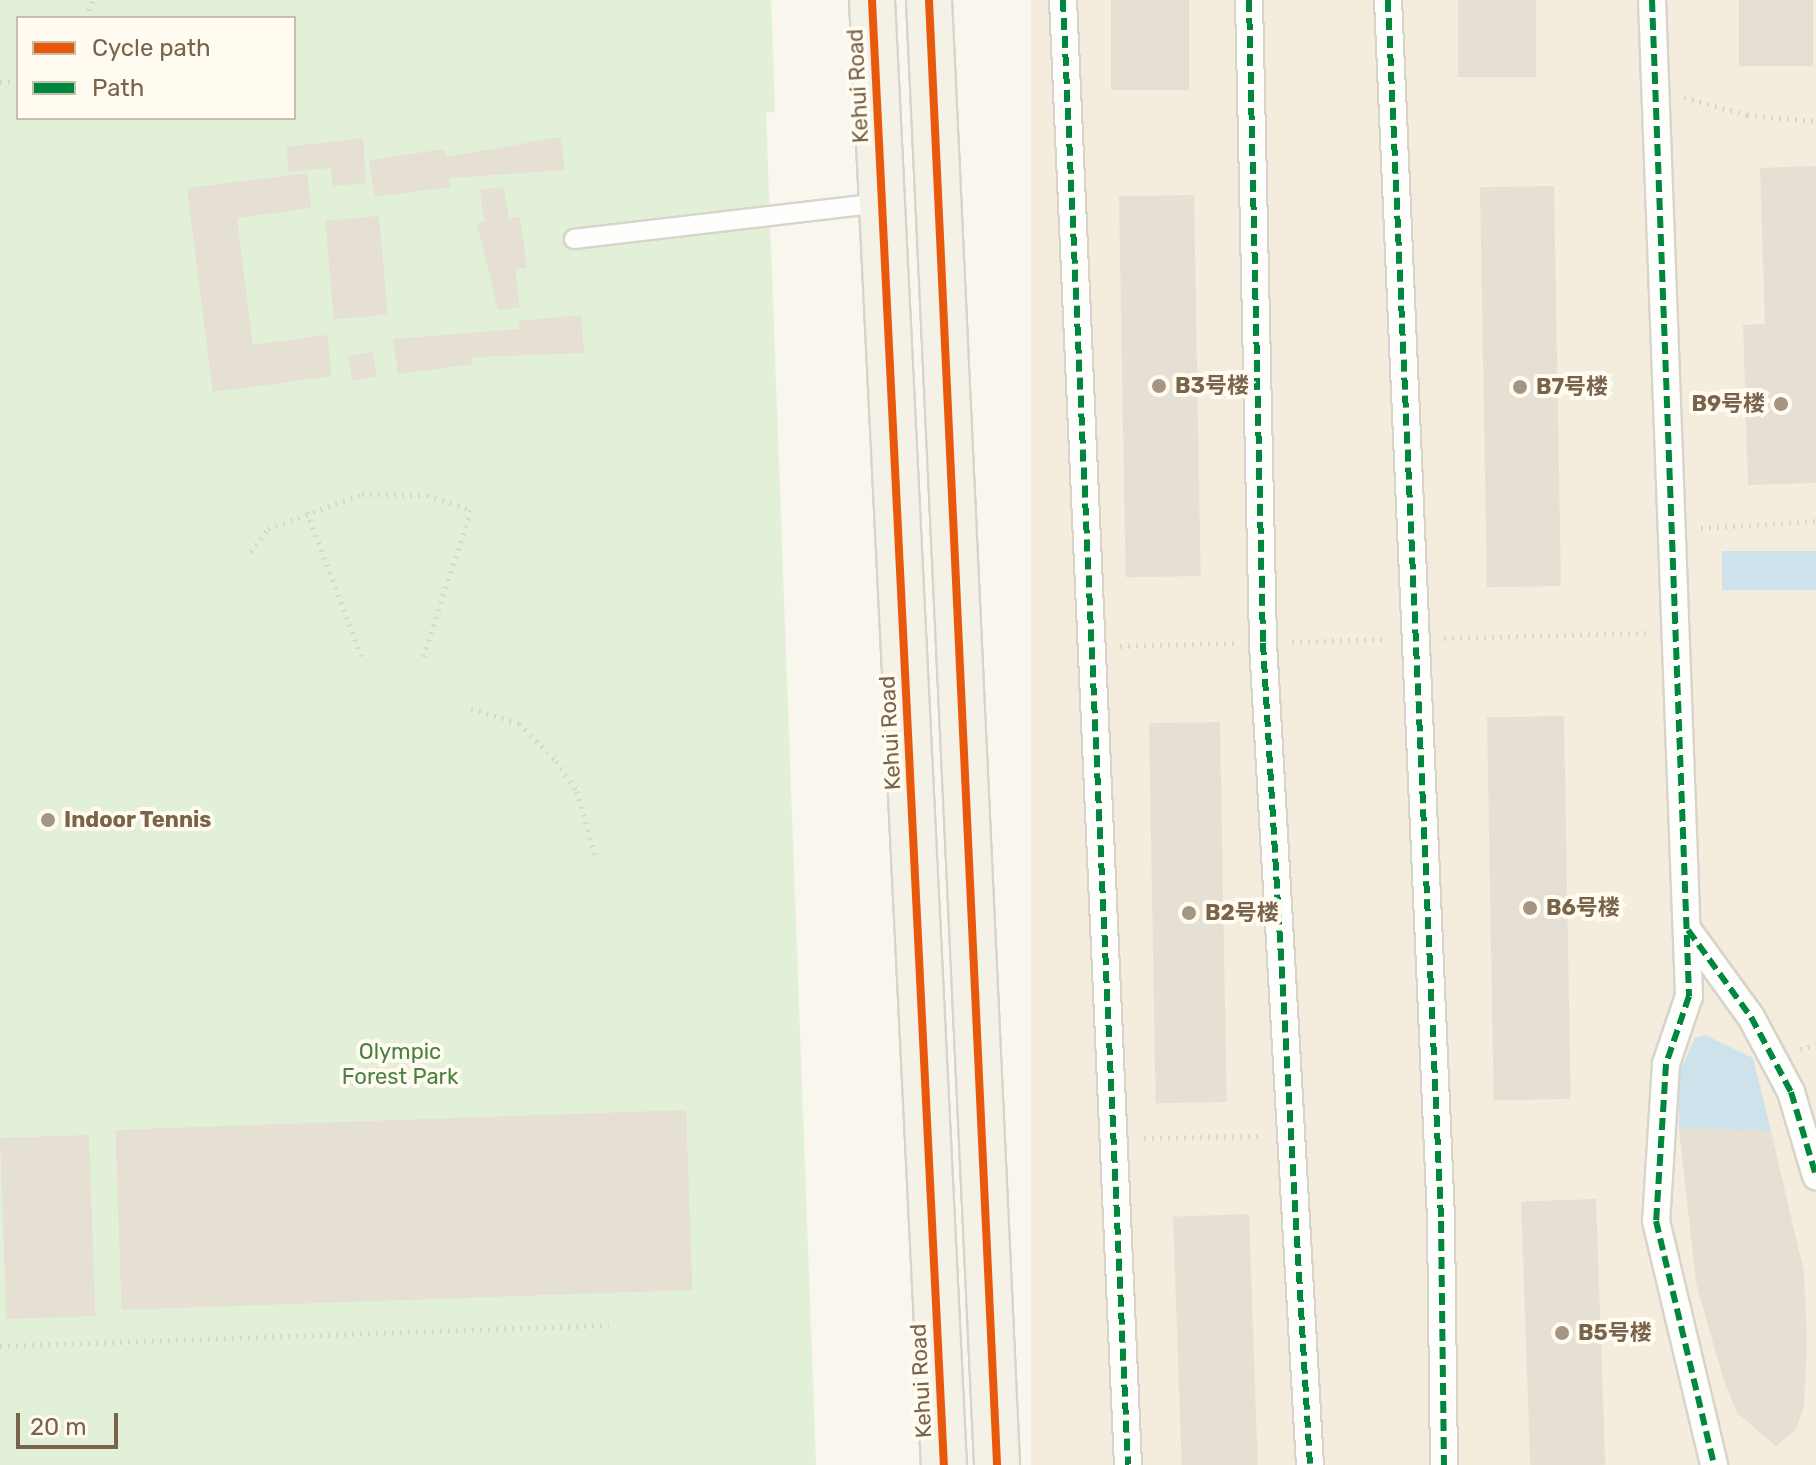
<!DOCTYPE html>
<html>
<head>
<meta charset="utf-8">
<style>
  body { margin:0 }
  #map { position:relative; width:1816px; height:1465px; overflow:hidden; background:#f8f6ed; font-family:Rubik,"Noto Sans SC",sans-serif }
  div>[style] { position:absolute }
  .residential>* { inset:0; background:#f4eddd; transform-origin:0 0 }
  .green>* { inset:0; background:#e1f0d7 }
  .water>* { inset:0; background:#cde2ea; transform-origin:0 0 }
  .building>* { inset:0; background:#e5dfd4; transform-origin:0 0 }
  .path>* { height:5px; margin-top:-2.5px; transform-origin:0; background:repeating-linear-gradient(90deg,#dbd6ce 0 2px,transparent 0 8px) }
  .roads { filter:drop-shadow(2px 0 #d8d3cb) drop-shadow(-2px 0 #d8d3cb) drop-shadow(0 2px #d8d3cb) drop-shadow(0 -2px #d8d3cb) }
  .service>* { height:18px; margin:-9px; padding:0 9px; transform-origin:9px; border-radius:9px; background:#fefefc }
  .pedestrian>* { height:26px; margin:-13px; padding:0 13px; transform-origin:13px; border-radius:13px; background:#fefefc }
  .primary>* { height:44px; margin:-22px; padding:0 22px; transform-origin:22px; border-radius:22px; background:#f4f1e6 }
  .quiet>* { height:6px; margin-top:-3px; transform-origin:0; background:repeating-linear-gradient(90deg,#00873e 0 12px,transparent 0 18px) }
  .cycleway>* { height:8px; margin:-4px; padding:0 4px; transform-origin:4px; border-radius:4px; background:#e8590c }
  .dots>* { width:22px; height:22px; translate:-50% -50%; box-sizing:border-box; border:4px solid #fffbf0; border-radius:50% }
  span { translate:-50% -50%; white-space:nowrap; text-align:center; line-height:1.15; -webkit-text-stroke:8px #fffbf0; paint-order:stroke }
  .street-label { font-size:22px; color:#79634a }
  .poi-label { font-size:22px; color:#79634a; font-weight:700 }
  .left { translate:0 -50%; text-align:left }
  .right { translate:-100% -50%; text-align:right }
  .park-label { font-size:22px; color:#4a8042 }
  .legend { position:absolute; left:16px; top:16px; width:280px; height:104px; box-sizing:border-box; background:#fffbf0; border:2px solid #c9beae; margin:0; padding:10px 14px; list-style:none; font-size:24px; color:#79634a }
  .legend li { display:flex; align-items:center; gap:16px; height:40px }
  .legend b { width:40px; border:2px solid #c9beae }
  .scale { position:absolute; left:16px; top:1413px; width:102px; height:36px; box-sizing:border-box; border:4px solid #79634a; border-top:0; padding-left:10px; font-size:24px; line-height:28px; white-space:nowrap; color:#79634a; -webkit-text-stroke:6px #fffbf0; paint-order:stroke }
</style>
</head>
<body>
<div id="map">
  <div class="residential">
    <div style="left:1031px;top:0;width:785px;height:1466px"></div>
  </div>
  <div class="green">
    <div style="clip-path:polygon(evenodd,0 0,771px 0,775px 111px,766px 113px,816px 1465px,0 1465px,0 0,18px 18px,294px 18px,294px 118px,18px 118px,18px 18px)"></div>
  </div>
  <div class="water">
    <div style="left:1816px;top:551px;width:39px;height:94px;rotate:90deg"></div>
    <div style="clip-path:polygon(1705px 1035px,1753px 1058px,1771px 1131px,1679px 1128px,1679px 1073px,1695px 1038px)"></div>
  </div>
  <div class="building">
    <div style="left:1111px;top:0;width:78px;height:90px"></div>
    <div style="left:1458px;top:0;width:78px;height:77px"></div>
    <div style="left:1739px;top:0;width:74px;height:66px"></div>
    <div style="clip-path:polygon(561px 137px,565px 170px,449px 178px,450px 187px,375px 197px,369px 160px,445px 149px,445px 157px)"></div>
    <div style="clip-path:polygon(363px 138px,366px 183px,333px 186px,331px 168px,288px 172px,287px 147px)"></div>
    <div style="clip-path:polygon(1816px 166px,1816px 483px,1748px 485px,1743px 325px,1765px 324px,1760px 168px)"></div>
    <div style="clip-path:polygon(307px 173px,311px 208px,237px 218px,253px 345px,327px 335px,332px 376px,213px 392px,187px 188px)"></div>
    <div style="left:1554px;top:186px;width:400px;height:74px;rotate:89deg"></div>
    <div style="clip-path:polygon(504px 187px,509px 218px,520px 217px,527px 268px,515px 269px,520px 307px,498px 310px,477px 223px,484px 222px,480px 190px)"></div>
    <div style="left:1194px;top:195px;width:381px;height:75px;rotate:89deg"></div>
    <div style="left:379px;top:216px;width:99px;height:54px;rotate:85deg"></div>
    <div style="clip-path:polygon(581px 315px,584px 353px,472px 357px,473px 364px,398px 374px,393px 339px,520px 329px,519px 321px)"></div>
    <div style="left:373px;top:352px;width:25px;height:25px;rotate:81deg"></div>
    <div style="left:1564px;top:716px;width:383px;height:77px;rotate:89deg"></div>
    <div style="left:1220px;top:722px;width:380px;height:71px;rotate:89deg"></div>
    <div style="left:686px;top:1110px;width:180px;height:571px;rotate:88deg"></div>
    <div style="clip-path:polygon(1679px 1128px,1771px 1131px,1804px 1272px,1807px 1343px,1804px 1406px,1796px 1429px,1776px 1446px,1737px 1413px,1723px 1378px,1696px 1283px)"></div>
    <div style="left:89px;top:1135px;width:181px;height:89px;rotate:88deg"></div>
    <div style="left:1596px;top:1199px;width:266px;height:75px;rotate:88deg"></div>
    <div style="left:1249px;top:1214px;width:251px;height:76px;rotate:88deg"></div>
  </div>
  <div class="path">
    <div style="left:86px;top:18px;width:19px;rotate:-69deg"></div>
    <div style="left:0;top:82px;width:18px;rotate:-3deg"></div>
    <div style="left:1684px;top:97px;width:66px;rotate:15.9deg"></div>
    <div style="left:1747px;top:115px;width:69px;rotate:5deg"></div>
    <div style="left:307px;top:512px;width:158px;rotate:69.3deg"></div>
    <div style="left:1701px;top:528px;width:115px;rotate:-3.5deg"></div>
    <div style="left:251px;top:552px;width:29px;rotate:-54deg"></div>
    <div style="left:268px;top:529px;width:100px;rotate:-20.4deg"></div>
    <div style="left:362px;top:494px;width:65px;rotate:0.9deg"></div>
    <div style="left:427px;top:495px;width:46px;rotate:18.8deg"></div>
    <div style="left:471px;top:510px;width:156px;rotate:108deg"></div>
    <div style="left:1444px;top:638px;width:202px;rotate:-1.4deg"></div>
    <div style="left:1292px;top:642px;width:94px;rotate:-1.8deg"></div>
    <div style="left:1120px;top:646px;width:114px;rotate:-1.5deg"></div>
    <div style="left:471px;top:709px;width:50px;rotate:16.3deg"></div>
    <div style="left:519px;top:723px;width:53px;rotate:45.8deg"></div>
    <div style="left:556px;top:761px;width:37px;rotate:55deg"></div>
    <div style="left:577px;top:791px;width:67px;rotate:74.5deg"></div>
    <div style="left:1800px;top:1049px;width:16px;rotate:-14deg"></div>
    <div style="left:1144px;top:1138px;width:118px;rotate:-1deg"></div>
    <div style="left:0;top:1346px;width:609px;rotate:-1.97deg"></div>
  </div>
  <div class="roads">
    <div class="service">
      <div style="left:574px;top:239px;width:310px;rotate:-6.7deg"></div>
    </div>
    <div class="pedestrian">
      <div style="left:1063px;top:0;width:1466px;rotate:87.46deg"></div>
      <div style="left:1249px;top:0;width:643px;rotate:88.75deg"></div>
      <div style="left:1263px;top:643px;width:823px;rotate:86.73deg"></div>
      <div style="left:1388px;top:0;width:1222px;rotate:87.51deg"></div>
      <div style="left:1441px;top:1221px;width:244px;rotate:89.3deg"></div>
      <div style="left:1652px;top:0;width:997px;rotate:87.87deg"></div>
      <div style="left:1689px;top:996px;width:72px;rotate:108.7deg"></div>
      <div style="left:1666px;top:1064px;width:157px;rotate:93.6deg"></div>
      <div style="left:1656px;top:1221px;width:251px;rotate:76.6deg"></div>
      <div style="left:1688px;top:930px;width:107px;rotate:54.1deg"></div>
      <div style="left:1751px;top:1017px;width:85px;rotate:61.9deg"></div>
      <div style="left:1791px;top:1092px;width:88px;rotate:73.4deg"></div>
    </div>
    <div class="primary">
      <div style="left:872px;top:0;width:1467px;rotate:87.19deg"></div>
      <div style="left:929px;top:0;width:1467px;rotate:87.34deg"></div>
    </div>
  </div>
  <div class="quiet">
    <div style="left:1063px;top:0;width:1466px;rotate:87.46deg"></div>
    <div style="left:1249px;top:0;width:643px;rotate:88.75deg"></div>
    <div style="left:1263px;top:643px;width:823px;rotate:86.73deg"></div>
    <div style="left:1388px;top:0;width:1222px;rotate:87.51deg"></div>
    <div style="left:1441px;top:1221px;width:244px;rotate:89.3deg"></div>
    <div style="left:1652px;top:0;width:997px;rotate:87.87deg"></div>
    <div style="left:1689px;top:996px;width:72px;rotate:108.7deg"></div>
    <div style="left:1666px;top:1064px;width:157px;rotate:93.6deg"></div>
    <div style="left:1656px;top:1221px;width:251px;rotate:76.6deg"></div>
    <div style="left:1688px;top:930px;width:107px;rotate:54.1deg"></div>
    <div style="left:1751px;top:1017px;width:85px;rotate:61.9deg"></div>
    <div style="left:1791px;top:1092px;width:88px;rotate:73.4deg"></div>
  </div>
  <div class="cycleway">
    <div style="left:872px;top:0;width:1467px;rotate:87.19deg"></div>
    <div style="left:929px;top:0;width:1467px;rotate:87.34deg"></div>
  </div>
  <div class="dots">
    <div style="left:1159px;top:386px;background:#a59683"></div>
    <div style="left:1520px;top:387px;background:#a59683"></div>
    <div style="left:1781px;top:404px;background:#a59683"></div>
    <div style="left:48px;top:820px;background:#a59683"></div>
    <div style="left:1530px;top:908px;background:#a59683"></div>
    <div style="left:1189px;top:913px;background:#a59683"></div>
    <div style="left:1562px;top:1333px;background:#a59683"></div>
  </div>
  <div class="street-label">
    <span style="left:858px;top:86px;rotate:-93deg">Kehui Road</span>
    <span style="left:890px;top:733px;rotate:-93deg">Kehui Road</span>
    <span style="left:921px;top:1381px;rotate:-93deg">Kehui Road</span>
  </div>
  <div class="poi-label">
    <span class="left" style="left:1175px;top:386px">B3号楼</span>
    <span class="left" style="left:1536px;top:387px">B7号楼</span>
    <span class="right" style="left:1765px;top:404px">B9号楼</span>
    <span class="left" style="left:64px;top:820px">Indoor Tennis</span>
    <span class="left" style="left:1546px;top:908px">B6号楼</span>
    <span class="left" style="left:1205px;top:913px">B2号楼</span>
    <span class="left" style="left:1578px;top:1333px">B5号楼</span>
  </div>
  <div class="park-label">
    <span style="left:400px;top:1064px">Olympic<br>Forest Park</span>
  </div>
  <ul class="legend">
  <li><b style="height:10px;background:#e8590c"></b>Cycle path</li>
  <li><b style="height:10px;background:#00873e"></b>Path</li>
  </ul>
  <div class="scale">20 m</div>
</div>
</body>
</html>
